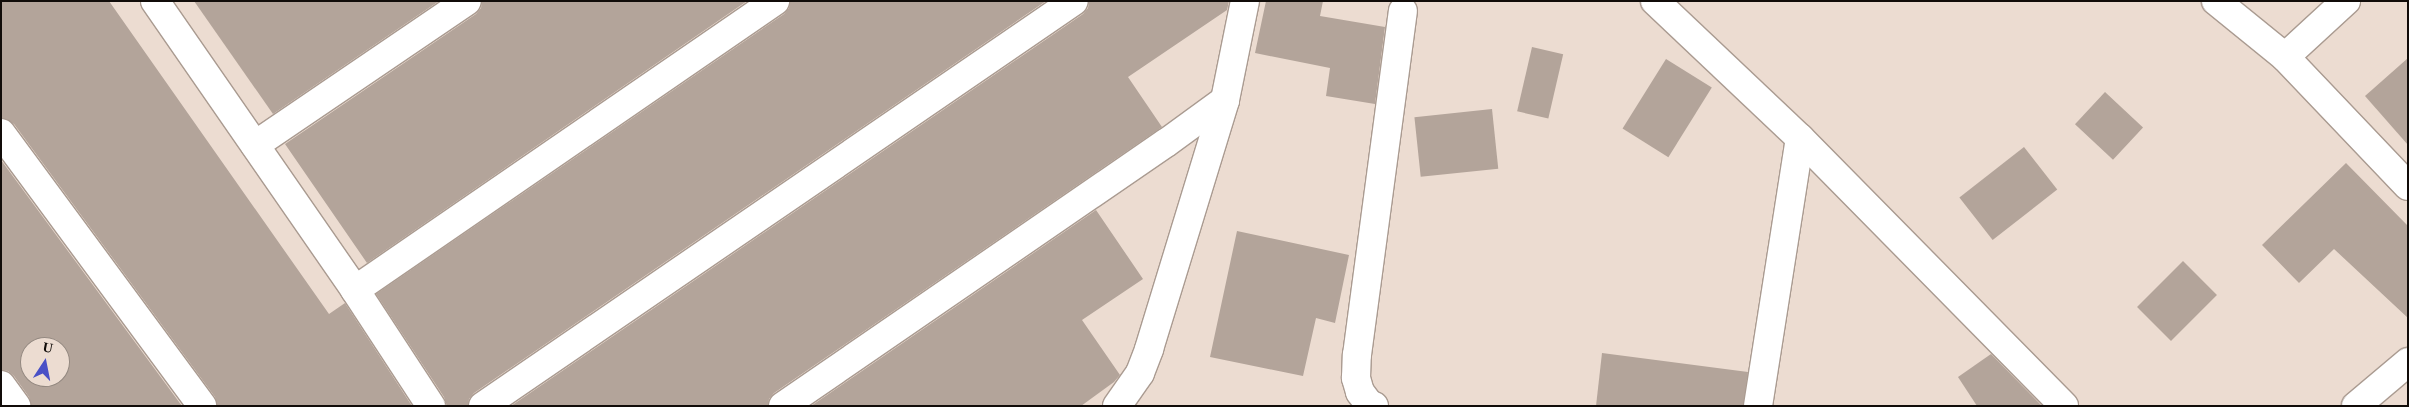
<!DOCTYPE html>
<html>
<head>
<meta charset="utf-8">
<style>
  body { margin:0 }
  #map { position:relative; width:2409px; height:407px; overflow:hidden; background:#ecdcd1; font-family:"Times New Roman",serif }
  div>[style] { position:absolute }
  .building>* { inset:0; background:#b3a49a; transform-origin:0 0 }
  .roads { filter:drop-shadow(1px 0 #aa9b91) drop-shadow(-1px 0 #aa9b91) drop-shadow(0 1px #aa9b91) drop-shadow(0 -1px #aa9b91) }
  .minor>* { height:28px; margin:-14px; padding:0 14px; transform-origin:14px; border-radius:14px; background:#fff }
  span { translate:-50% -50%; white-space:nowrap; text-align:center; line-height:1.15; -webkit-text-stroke:4.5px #ecdcd1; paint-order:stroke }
  .frame { position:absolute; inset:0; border:2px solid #110c09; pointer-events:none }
  .north { position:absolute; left:20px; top:337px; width:50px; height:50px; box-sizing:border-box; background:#ecdcd1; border:1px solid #948981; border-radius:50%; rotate:11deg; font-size:14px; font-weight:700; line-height:20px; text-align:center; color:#110c09 }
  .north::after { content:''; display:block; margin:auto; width:18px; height:22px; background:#4950c6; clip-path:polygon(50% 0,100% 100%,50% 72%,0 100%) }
</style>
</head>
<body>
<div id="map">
  <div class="building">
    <div style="clip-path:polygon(1px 1px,109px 1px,329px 314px,345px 303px,412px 406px,217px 406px,215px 397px,14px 124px,1px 118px)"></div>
    <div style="clip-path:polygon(194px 1px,439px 1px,273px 114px)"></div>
    <div style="clip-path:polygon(482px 1px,747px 1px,367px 263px,285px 144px,476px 14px,481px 8px)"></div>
    <div style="clip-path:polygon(790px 1px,1046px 1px,474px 393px,469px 399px,468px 406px,447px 406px,444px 397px,376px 294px,784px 14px,789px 8px)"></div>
    <div style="clip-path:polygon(1089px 1px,1229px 1px,1227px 10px,1128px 77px,1162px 127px,774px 393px,769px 399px,768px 406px,511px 406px,1083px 14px,1088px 8px)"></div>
    <div style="clip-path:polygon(1266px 1px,1323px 1px,1320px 16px,1385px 27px,1375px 104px,1326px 96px,1330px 68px,1255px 53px)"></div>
    <div style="left:1532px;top:47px;width:32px;height:66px;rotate:13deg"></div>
    <div style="clip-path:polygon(2408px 58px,2408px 145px,2365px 96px)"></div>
    <div style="left:1666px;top:59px;width:54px;height:82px;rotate:32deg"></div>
    <div style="left:2105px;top:92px;width:52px;height:44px;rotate:43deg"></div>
    <div style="left:1492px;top:109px;width:60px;height:78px;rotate:84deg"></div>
    <div style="left:2024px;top:147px;width:54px;height:82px;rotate:52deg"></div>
    <div style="clip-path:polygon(evenodd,1px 160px,182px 406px,31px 406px,29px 397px,14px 376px,8px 371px,1px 370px,1px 160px,30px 347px,60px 347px,60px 377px,30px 377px,30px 347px)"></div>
    <div style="clip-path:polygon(2346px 163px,2408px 226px,2408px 318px,2334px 249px,2299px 283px,2262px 245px)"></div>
    <div style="clip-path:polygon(1096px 210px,1143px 279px,1082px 320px,1120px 375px,1114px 382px,1081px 406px,811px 406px)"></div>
    <div style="clip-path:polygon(1237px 231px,1349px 255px,1335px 323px,1316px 318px,1303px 376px,1210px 357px)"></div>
    <div style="left:2183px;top:261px;width:48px;height:65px;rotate:45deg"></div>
    <div style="clip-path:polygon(1602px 353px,1748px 372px,1743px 406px,1596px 406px)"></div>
    <div style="clip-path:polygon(1991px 354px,2042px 406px,1977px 406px,1958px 377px)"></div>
  </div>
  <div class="roads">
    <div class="minor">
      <div style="left:155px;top:1px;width:351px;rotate:55.3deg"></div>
      <div style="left:355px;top:290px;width:139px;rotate:56.8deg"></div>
      <div style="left:1655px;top:1px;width:199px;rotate:43.4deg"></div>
      <div style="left:1800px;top:138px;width:376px;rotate:45.4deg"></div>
      <div style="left:2216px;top:1px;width:89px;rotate:39.1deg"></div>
      <div style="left:2285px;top:57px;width:178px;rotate:46.4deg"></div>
      <div style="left:2285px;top:57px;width:83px;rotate:-42.6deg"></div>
      <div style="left:1px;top:133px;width:339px;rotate:53.6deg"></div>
      <div style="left:255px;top:145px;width:256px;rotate:-34.2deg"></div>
      <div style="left:355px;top:290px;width:510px;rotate:-34.53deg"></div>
      <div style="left:1px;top:385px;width:26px;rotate:54deg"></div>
      <div style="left:483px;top:406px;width:716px;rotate:-34.42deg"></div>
      <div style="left:783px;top:406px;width:465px;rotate:-34.5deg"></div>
      <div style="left:1166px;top:143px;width:73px;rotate:-36.1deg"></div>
      <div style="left:1117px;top:406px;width:40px;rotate:-55.1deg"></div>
      <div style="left:1140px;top:373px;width:26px;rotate:-69deg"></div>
      <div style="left:1149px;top:349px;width:260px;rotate:-73deg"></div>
      <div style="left:1225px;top:100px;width:101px;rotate:-78.6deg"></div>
      <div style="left:1374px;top:406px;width:5px;rotate:-158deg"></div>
      <div style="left:1369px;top:404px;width:15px;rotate:-127deg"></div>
      <div style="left:1360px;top:392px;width:15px;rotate:-106deg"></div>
      <div style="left:1356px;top:378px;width:23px;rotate:-88deg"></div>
      <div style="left:1357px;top:355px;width:347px;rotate:-82.4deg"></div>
      <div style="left:1758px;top:406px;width:271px;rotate:-81.1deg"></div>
      <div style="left:2356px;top:406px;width:68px;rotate:-40.2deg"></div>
    </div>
  </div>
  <div class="frame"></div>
  <div class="north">U</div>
</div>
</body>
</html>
